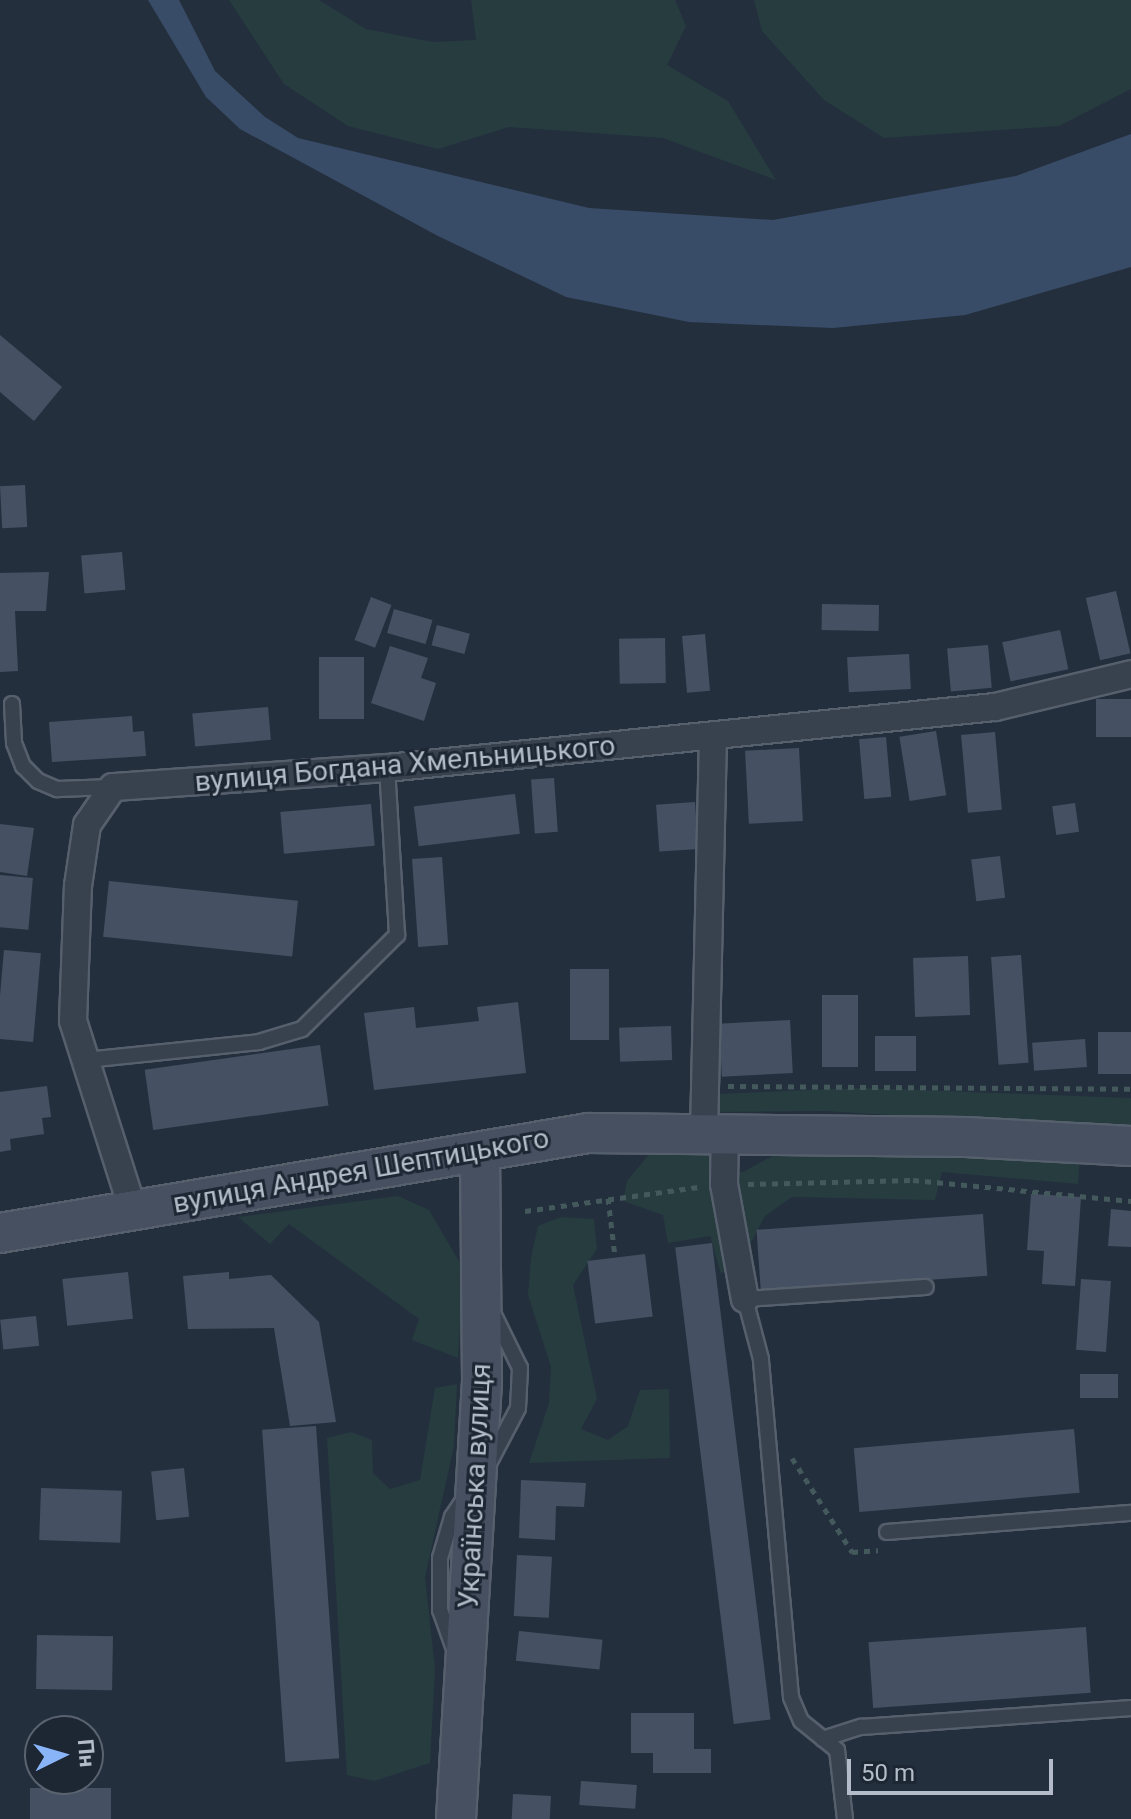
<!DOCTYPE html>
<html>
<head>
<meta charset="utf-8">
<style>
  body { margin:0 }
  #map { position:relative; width:1131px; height:1819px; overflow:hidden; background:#242f3e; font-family:Roboto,sans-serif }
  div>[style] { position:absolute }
  .green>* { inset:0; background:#263c3f }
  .water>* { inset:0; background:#394c67 }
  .building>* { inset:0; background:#455162; transform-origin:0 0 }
  .path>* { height:5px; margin-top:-2.5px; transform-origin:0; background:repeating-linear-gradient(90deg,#44595c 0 6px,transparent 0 12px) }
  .roads { filter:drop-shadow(2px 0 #565f6c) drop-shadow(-2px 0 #565f6c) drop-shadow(0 2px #565f6c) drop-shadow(0 -2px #565f6c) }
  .lane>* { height:14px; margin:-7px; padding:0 7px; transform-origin:7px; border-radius:7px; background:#38414e }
  .street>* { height:26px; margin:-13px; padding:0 13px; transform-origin:13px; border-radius:13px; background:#38414e }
  .secondary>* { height:38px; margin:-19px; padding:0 19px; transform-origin:19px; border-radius:19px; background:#465061 }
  span { translate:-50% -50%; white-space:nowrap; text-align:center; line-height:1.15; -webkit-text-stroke:6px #1d2633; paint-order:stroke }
  .street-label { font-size:28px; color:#b4bcc9 }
  .north { position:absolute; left:24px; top:1715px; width:80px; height:80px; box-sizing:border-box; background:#1d2633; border:2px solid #59626f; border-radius:50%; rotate:85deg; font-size:22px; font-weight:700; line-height:32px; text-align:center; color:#b4bcc9 }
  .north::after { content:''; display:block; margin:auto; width:28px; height:36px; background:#8ab4f8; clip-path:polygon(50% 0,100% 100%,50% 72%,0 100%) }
  .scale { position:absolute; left:847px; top:1759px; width:206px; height:36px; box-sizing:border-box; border:4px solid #b4bcc9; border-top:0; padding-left:10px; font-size:24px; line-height:28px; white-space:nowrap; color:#b4bcc9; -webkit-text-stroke:6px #1d2633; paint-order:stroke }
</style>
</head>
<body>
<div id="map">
  <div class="green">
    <div style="clip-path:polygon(229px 0,319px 0,366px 29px,433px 42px,476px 40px,471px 0,675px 0,686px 26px,667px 65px,728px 101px,776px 180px,663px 138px,509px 127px,438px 149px,348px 126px,284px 84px)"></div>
    <div style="clip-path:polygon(754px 0,1131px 0,1131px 89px,1059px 126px,884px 138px,824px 100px,762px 31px)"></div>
    <div style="clip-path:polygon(863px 1088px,1131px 1098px,1131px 1130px,825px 1111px,717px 1112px,715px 1094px)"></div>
    <div style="clip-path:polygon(709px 1145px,717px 1169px,743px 1172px,789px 1147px,1080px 1155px,1078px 1184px,942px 1172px,935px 1200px,792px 1197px,765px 1216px,746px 1252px,721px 1274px,710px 1236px,668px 1243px,663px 1215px,623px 1201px,627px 1181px,656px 1146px)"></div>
    <div style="clip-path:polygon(398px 1196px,429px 1210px,463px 1268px,458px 1358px,412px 1340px,419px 1319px,289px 1224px,270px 1244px,238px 1217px)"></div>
    <div style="clip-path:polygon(561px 1217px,594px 1219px,597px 1249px,573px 1285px,597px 1399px,581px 1429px,608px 1440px,628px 1426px,640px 1390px,669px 1389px,670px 1458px,529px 1463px,549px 1403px,551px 1367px,528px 1295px,531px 1258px,538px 1226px)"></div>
    <div style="clip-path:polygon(457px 1384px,454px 1446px,425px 1577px,435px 1669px,430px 1763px,374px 1781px,347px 1775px,327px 1438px,351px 1432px,372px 1440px,373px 1473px,390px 1489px,420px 1480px,435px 1388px)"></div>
  </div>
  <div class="water">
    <div style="clip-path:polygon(148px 0,179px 0,215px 71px,265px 117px,298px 138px,589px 208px,773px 220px,1016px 176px,1131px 134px,1131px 267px,965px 315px,833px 328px,689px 322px,566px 297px,438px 236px,240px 129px,206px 97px)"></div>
  </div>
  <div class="building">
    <div style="clip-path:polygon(0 335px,62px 387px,34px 421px,0 392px)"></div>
    <div style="left:25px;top:485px;width:42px;height:25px;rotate:87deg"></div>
    <div style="left:122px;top:552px;width:38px;height:41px;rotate:85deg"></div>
    <div style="clip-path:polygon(49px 572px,46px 611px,15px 611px,18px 671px,0 672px,0 573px)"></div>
    <div style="left:1116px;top:591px;width:64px;height:31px;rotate:77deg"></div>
    <div style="left:371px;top:597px;width:22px;height:46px;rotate:21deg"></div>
    <div style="left:822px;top:604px;width:57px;height:26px;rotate:1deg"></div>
    <div style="left:394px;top:609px;width:40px;height:25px;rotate:16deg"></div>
    <div style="left:437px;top:625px;width:34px;height:21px;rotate:15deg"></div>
    <div style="left:1060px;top:630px;width:40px;height:59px;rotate:78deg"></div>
    <div style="left:705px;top:634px;width:57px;height:23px;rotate:85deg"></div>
    <div style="left:665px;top:638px;width:45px;height:46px;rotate:89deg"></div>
    <div style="left:988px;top:645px;width:43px;height:41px;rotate:85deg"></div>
    <div style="clip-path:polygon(390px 646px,428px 658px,421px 678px,436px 683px,424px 721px,371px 703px)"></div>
    <div style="left:909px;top:654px;width:35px;height:62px;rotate:87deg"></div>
    <div style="left:319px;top:657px;width:45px;height:62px"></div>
    <div style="left:1131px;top:699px;width:38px;height:35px;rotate:90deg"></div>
    <div style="left:268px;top:707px;width:33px;height:76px;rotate:85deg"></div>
    <div style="clip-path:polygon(132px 716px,133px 732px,144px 731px,146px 756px,52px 762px,49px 722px)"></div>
    <div style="left:936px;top:731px;width:65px;height:37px;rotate:81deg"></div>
    <div style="left:995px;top:732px;width:78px;height:34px;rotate:85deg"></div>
    <div style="left:886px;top:737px;width:60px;height:27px;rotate:85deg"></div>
    <div style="left:799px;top:748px;width:73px;height:54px;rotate:87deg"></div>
    <div style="left:554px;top:778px;width:54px;height:23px;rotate:86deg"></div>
    <div style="left:515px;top:794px;width:40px;height:102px;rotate:83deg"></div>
    <div style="left:695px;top:802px;width:47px;height:39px;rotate:86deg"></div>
    <div style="left:1075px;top:803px;width:29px;height:23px;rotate:82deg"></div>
    <div style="left:371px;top:804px;width:42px;height:91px;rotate:85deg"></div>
    <div style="clip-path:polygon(0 824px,34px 828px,27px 876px,0 872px)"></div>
    <div style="left:1000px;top:856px;width:42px;height:29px;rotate:83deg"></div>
    <div style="left:442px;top:857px;width:88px;height:30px;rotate:86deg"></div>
    <div style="left:0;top:875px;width:33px;height:52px;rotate:5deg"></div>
    <div style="left:109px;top:881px;width:190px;height:56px;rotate:6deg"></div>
    <div style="left:4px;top:950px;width:37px;height:89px;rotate:5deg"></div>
    <div style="left:1021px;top:955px;width:108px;height:30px;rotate:86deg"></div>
    <div style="left:968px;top:956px;width:59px;height:55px;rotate:88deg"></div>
    <div style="left:570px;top:969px;width:39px;height:71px"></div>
    <div style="left:822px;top:995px;width:36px;height:72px"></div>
    <div style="clip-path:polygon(518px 1002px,526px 1073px,374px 1090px,364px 1013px,414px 1007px,416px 1028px,479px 1021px,477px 1007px)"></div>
    <div style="left:790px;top:1020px;width:53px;height:71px;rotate:87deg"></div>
    <div style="left:671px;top:1026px;width:34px;height:52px;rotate:88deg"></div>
    <div style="left:1131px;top:1032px;width:42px;height:33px;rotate:90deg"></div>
    <div style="left:875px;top:1036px;width:41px;height:35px"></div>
    <div style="left:1085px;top:1039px;width:28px;height:53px;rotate:86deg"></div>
    <div style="left:320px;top:1045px;width:61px;height:177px;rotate:82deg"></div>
    <div style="clip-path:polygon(47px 1086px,51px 1117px,42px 1118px,44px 1134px,10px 1139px,11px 1150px,0 1152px,0 1092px)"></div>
    <div style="clip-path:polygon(1031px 1194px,1081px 1197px,1075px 1286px,1042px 1284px,1044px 1251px,1027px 1250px)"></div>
    <div style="clip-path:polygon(1111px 1209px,1131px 1211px,1131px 1247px,1108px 1246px)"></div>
    <div style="left:983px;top:1214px;width:62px;height:227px;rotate:86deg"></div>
    <div style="left:712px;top:1243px;width:480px;height:37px;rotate:83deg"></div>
    <div style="left:645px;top:1254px;width:63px;height:58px;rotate:83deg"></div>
    <div style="left:128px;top:1272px;width:47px;height:66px;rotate:84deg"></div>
    <div style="clip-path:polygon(229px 1272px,229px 1279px,271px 1275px,319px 1322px,336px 1422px,290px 1426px,274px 1328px,188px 1329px,183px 1276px)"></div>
    <div style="left:1081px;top:1279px;width:30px;height:71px;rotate:4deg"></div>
    <div style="left:36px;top:1316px;width:30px;height:36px;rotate:84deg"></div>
    <div style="left:1080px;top:1374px;width:38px;height:24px"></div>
    <div style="left:316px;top:1426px;width:333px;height:54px;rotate:86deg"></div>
    <div style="left:1074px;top:1429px;width:64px;height:221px;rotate:85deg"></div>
    <div style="left:184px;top:1468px;width:49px;height:33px;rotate:84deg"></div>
    <div style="clip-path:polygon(521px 1480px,586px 1483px,584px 1507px,556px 1506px,555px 1540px,519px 1538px)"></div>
    <div style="left:41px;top:1488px;width:81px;height:52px;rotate:2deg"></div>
    <div style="left:517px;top:1555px;width:35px;height:61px;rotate:3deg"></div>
    <div style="left:1086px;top:1627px;width:66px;height:218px;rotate:86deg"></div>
    <div style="left:519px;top:1631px;width:84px;height:30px;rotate:6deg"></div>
    <div style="left:37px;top:1635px;width:76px;height:54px;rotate:1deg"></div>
    <div style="clip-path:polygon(631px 1713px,694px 1713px,694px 1749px,711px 1749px,711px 1773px,653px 1773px,653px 1753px,631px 1753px)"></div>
    <div style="left:581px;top:1781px;width:56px;height:24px;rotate:4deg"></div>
    <div style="left:30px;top:1788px;width:81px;height:31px"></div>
    <div style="left:513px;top:1794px;width:38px;height:25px;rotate:3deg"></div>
  </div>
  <div class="path">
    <div style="left:728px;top:1086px;width:403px;rotate:0.4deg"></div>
    <div style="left:748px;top:1184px;width:165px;rotate:-1.4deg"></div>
    <div style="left:913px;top:1180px;width:219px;rotate:5.5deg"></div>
    <div style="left:608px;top:1198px;width:59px;rotate:83.2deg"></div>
    <div style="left:525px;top:1211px;width:175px;rotate:-7.9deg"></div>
    <div style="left:792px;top:1458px;width:112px;rotate:57.4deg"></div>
    <div style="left:852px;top:1552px;width:26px;rotate:-4deg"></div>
  </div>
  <div class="roads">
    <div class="lane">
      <div style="left:12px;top:704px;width:39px;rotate:87deg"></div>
      <div style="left:14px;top:743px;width:25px;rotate:69deg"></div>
      <div style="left:23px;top:766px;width:21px;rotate:45deg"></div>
      <div style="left:38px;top:781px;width:21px;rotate:23deg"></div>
      <div style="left:57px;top:789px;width:56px;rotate:-2deg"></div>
      <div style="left:86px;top:1060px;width:174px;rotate:-5.9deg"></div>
      <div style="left:259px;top:1042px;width:45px;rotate:-16.8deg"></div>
      <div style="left:302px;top:1029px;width:134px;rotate:-44.7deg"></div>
      <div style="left:397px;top:935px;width:167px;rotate:-93.4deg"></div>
      <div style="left:486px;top:1469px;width:69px;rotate:-62.3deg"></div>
      <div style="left:518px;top:1408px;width:40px;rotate:-87.1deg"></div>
      <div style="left:520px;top:1368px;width:66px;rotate:-116.2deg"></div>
      <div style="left:887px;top:1532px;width:245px;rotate:-4.5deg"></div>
      <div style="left:454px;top:1649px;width:41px;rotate:-109.7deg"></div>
      <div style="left:440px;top:1610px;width:52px;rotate:-90deg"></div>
      <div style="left:440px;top:1558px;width:43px;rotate:-73.7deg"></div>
      <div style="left:452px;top:1517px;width:23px;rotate:-56deg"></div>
      <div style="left:823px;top:1739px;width:40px;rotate:-18deg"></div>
      <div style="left:861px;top:1727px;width:271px;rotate:-4deg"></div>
      <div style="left:845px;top:1819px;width:69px;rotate:-96.6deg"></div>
      <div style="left:837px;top:1750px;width:46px;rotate:-141.1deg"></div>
      <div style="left:801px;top:1721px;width:26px;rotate:-113deg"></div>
      <div style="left:791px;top:1697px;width:339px;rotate:-95.1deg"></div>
      <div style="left:761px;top:1359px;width:62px;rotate:-104.9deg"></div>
      <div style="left:745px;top:1299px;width:181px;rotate:-3.8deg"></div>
    </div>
    <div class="street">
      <div style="left:725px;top:1132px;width:52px;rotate:91.1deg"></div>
      <div style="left:724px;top:1184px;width:117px;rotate:79.7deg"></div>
      <div style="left:704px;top:1133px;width:396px;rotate:-88.7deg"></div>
      <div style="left:133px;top:1210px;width:198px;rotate:-107.6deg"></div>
      <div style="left:73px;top:1021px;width:135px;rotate:-87.9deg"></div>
      <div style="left:78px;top:886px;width:62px;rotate:-81.6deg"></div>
      <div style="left:87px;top:825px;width:46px;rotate:-55.6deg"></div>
      <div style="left:113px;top:787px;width:275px;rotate:-4deg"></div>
      <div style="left:387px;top:768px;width:611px;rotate:-5.73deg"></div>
      <div style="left:995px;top:707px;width:140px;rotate:-13.6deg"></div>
    </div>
    <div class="secondary">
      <div style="left:0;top:1233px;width:596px;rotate:-9.65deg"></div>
      <div style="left:588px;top:1133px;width:378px;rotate:0.6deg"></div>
      <div style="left:966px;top:1137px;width:165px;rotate:3.1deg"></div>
      <div style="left:456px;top:1819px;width:439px;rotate:-86.6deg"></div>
      <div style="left:482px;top:1381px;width:229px;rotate:-90.5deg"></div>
    </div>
  </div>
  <div class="street-label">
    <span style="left:405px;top:764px;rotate:-5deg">вулиця Богдана Хмельницького</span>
    <span style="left:361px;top:1171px;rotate:-10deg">вулиця Андрея Шептицького</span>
    <span style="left:475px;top:1486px;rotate:-87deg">Українська вулиця</span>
  </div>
  <div class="north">Пн</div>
  <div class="scale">50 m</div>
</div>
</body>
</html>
